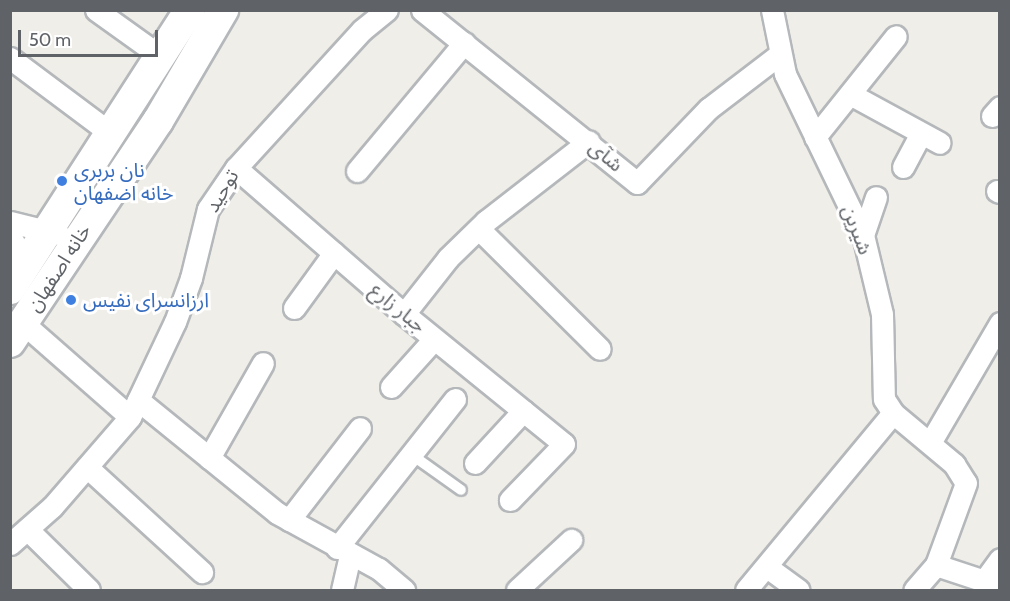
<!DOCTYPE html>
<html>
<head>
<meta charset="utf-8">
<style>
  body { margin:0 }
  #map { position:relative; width:1010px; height:601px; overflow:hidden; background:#f0eee8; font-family:Cabin,"Noto Sans Arabic",sans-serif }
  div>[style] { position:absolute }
  .roads { filter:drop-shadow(2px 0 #b5b8bb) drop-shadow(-2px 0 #b5b8bb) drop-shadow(0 2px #b5b8bb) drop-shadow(0 -2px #b5b8bb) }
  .service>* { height:10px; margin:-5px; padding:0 5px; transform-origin:5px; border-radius:5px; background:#fff }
  .minor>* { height:21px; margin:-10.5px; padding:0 10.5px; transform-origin:10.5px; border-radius:10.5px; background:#fff }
  .secondary>* { height:30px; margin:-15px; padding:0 15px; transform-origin:15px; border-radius:15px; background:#fff }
  .dots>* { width:16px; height:16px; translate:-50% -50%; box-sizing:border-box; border:3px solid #fff; border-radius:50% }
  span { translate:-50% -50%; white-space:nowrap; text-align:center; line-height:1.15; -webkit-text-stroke:6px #fff; paint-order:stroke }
  .street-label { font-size:20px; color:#5f6367 }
  .shop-label { font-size:20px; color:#366cbe }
  .left { translate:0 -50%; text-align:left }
  .frame { position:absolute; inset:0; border:12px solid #5f6367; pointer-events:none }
  .scale { position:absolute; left:18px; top:30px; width:140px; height:27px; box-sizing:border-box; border:3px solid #5f6367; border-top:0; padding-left:8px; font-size:18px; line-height:21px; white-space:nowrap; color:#5f6367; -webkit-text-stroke:4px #fff; paint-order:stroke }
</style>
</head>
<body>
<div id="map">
  <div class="roads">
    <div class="service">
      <div style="left:412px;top:455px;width:60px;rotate:35.5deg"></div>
    </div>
    <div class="minor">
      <div style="left:96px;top:10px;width:82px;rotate:35.6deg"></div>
      <div style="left:422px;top:10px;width:276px;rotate:38.8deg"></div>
      <div style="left:637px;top:183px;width:103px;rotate:-46.2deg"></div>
      <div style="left:708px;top:109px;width:91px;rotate:-37.4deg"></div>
      <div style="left:772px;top:10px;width:65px;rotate:78.5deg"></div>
      <div style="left:785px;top:74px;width:179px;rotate:64.2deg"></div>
      <div style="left:863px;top:235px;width:81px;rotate:76.5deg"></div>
      <div style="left:882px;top:314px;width:85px;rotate:88.7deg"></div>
      <div style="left:884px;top:399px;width:17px;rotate:57deg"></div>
      <div style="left:893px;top:413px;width:80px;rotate:39.9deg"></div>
      <div style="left:954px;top:464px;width:22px;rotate:58deg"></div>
      <div style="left:966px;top:483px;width:87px;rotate:110.1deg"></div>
      <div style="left:936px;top:565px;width:33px;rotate:131deg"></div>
      <div style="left:10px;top:58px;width:129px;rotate:36.8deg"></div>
      <div style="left:850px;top:94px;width:102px;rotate:28.6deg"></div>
      <div style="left:992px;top:116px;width:12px;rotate:-48deg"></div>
      <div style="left:815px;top:137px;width:129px;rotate:-51.3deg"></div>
      <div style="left:903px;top:167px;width:38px;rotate:-62deg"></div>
      <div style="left:236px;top:168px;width:223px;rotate:41deg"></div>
      <div style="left:404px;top:314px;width:206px;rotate:39.1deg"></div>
      <div style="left:564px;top:444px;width:78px;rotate:134deg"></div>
      <div style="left:357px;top:171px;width:167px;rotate:-50.1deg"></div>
      <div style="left:997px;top:191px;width:3px;rotate:18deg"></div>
      <div style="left:10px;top:222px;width:50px;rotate:13.8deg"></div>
      <div style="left:479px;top:229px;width:170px;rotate:44.8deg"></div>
      <div style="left:10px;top:235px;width:35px;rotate:63deg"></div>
      <div style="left:863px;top:235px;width:40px;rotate:-71.1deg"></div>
      <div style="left:294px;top:308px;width:68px;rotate:-54deg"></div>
      <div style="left:404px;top:314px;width:71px;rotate:-51.8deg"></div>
      <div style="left:448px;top:258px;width:53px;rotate:-44.2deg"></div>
      <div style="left:486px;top:221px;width:130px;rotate:-37.8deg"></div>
      <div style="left:23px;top:323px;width:142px;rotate:41.3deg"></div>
      <div style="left:391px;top:387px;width:64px;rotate:-48.1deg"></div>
      <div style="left:138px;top:400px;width:179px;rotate:39.1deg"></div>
      <div style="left:277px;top:513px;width:116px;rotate:28.8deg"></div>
      <div style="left:379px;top:569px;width:33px;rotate:40deg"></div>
      <div style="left:930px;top:443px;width:139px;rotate:-59.7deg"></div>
      <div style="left:209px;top:458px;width:109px;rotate:-60.4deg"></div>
      <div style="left:475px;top:463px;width:71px;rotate:-47.3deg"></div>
      <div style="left:87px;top:467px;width:156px;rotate:42.4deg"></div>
      <div style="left:289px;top:520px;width:116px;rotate:-52.3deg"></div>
      <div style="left:27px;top:529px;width:87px;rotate:44.5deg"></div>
      <div style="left:10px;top:544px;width:56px;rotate:-41.4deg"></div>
      <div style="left:52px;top:507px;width:119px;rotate:-49.1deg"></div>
      <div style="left:130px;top:417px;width:105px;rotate:-64.7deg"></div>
      <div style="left:175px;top:322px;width:47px;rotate:-70deg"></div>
      <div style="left:191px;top:278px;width:71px;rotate:-76.2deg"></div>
      <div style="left:208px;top:209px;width:50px;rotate:-55.7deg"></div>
      <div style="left:236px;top:168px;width:187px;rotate:-47.6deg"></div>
      <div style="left:362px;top:30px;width:32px;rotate:-39deg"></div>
      <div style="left:337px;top:548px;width:190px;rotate:-51.6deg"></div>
      <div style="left:936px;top:565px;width:67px;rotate:18.2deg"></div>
      <div style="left:767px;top:567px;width:39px;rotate:36deg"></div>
      <div style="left:984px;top:581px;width:27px;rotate:-54deg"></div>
      <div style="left:342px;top:590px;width:37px;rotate:-77deg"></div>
      <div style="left:517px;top:590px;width:74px;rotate:-42.8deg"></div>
      <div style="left:746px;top:590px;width:230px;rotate:-50.3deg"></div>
    </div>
    <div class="secondary">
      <div style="left:10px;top:289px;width:332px;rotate:-57.2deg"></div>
      <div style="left:10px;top:342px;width:266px;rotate:-56.2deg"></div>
      <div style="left:158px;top:121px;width:129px;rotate:-59.6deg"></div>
    </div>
  </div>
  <div class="dots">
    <div style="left:62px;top:181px;background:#3f7fe0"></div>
    <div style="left:71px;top:300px;background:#3f7fe0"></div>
  </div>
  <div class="street-label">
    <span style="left:606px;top:156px;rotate:40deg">شآی</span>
    <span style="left:222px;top:191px;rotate:-59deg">توحید</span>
    <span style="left:857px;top:230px;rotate:69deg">شیرین</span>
    <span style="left:59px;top:268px;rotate:-57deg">خانه اصفهان</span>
    <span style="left:398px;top:308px;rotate:40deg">جبار زارع</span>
  </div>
  <div class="shop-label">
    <span class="left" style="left:74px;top:182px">نان بربری<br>خانه اضفهان</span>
    <span class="left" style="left:83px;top:300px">ارزانسرای نفیس</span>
  </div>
  <div class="frame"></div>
  <div class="scale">50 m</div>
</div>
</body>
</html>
